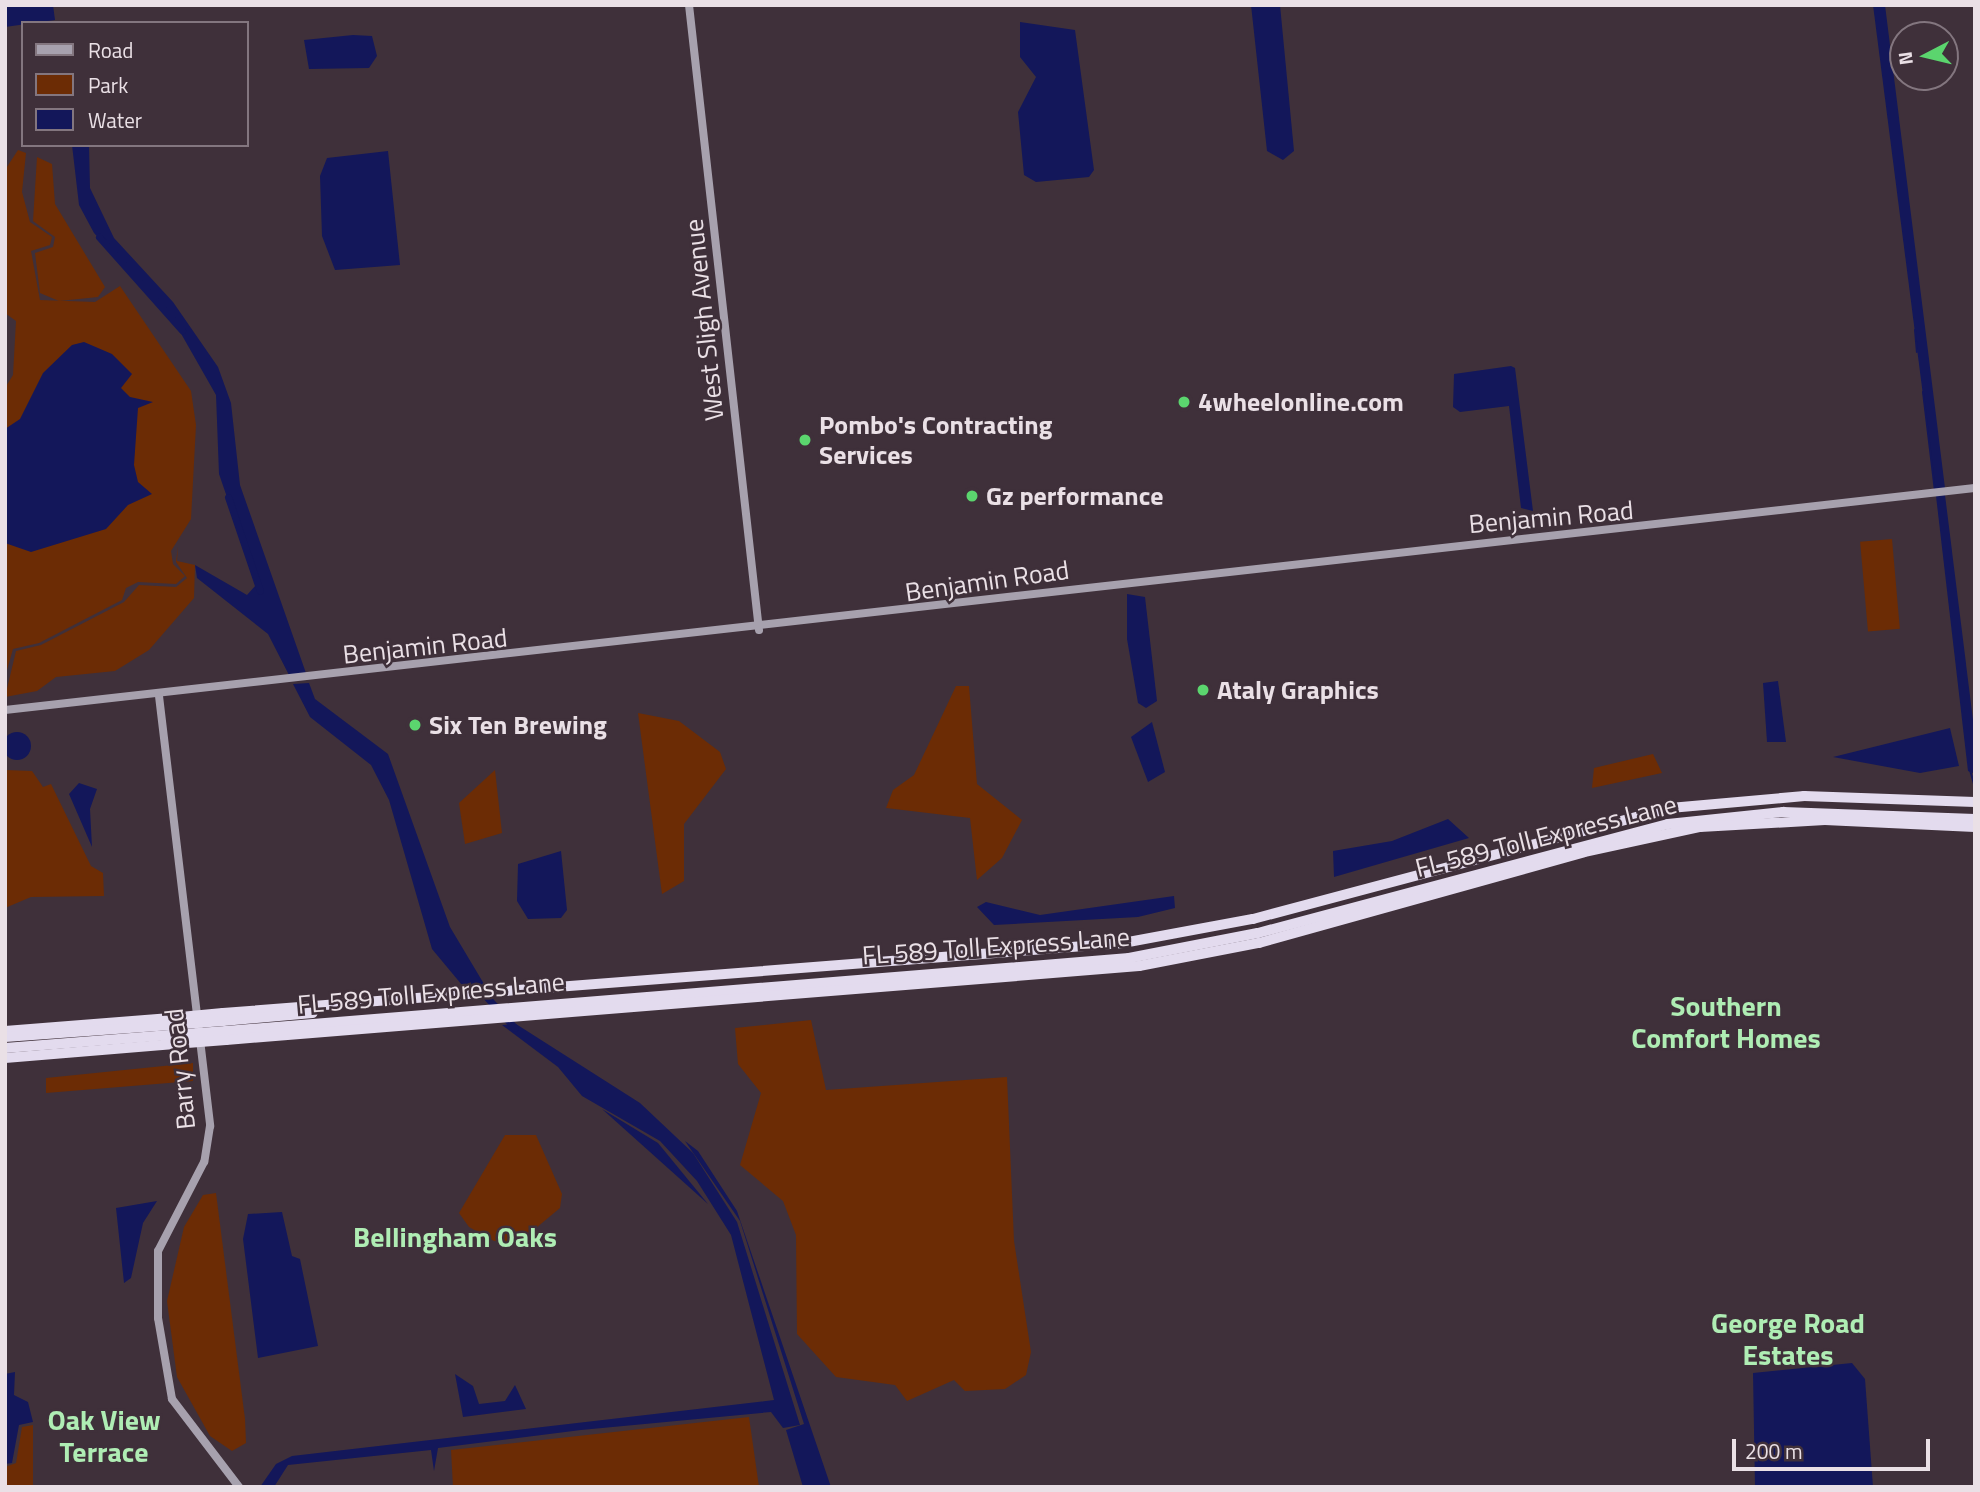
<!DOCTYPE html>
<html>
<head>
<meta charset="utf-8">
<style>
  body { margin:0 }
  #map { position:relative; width:1980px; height:1492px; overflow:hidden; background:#3f303a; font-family:"Titillium Web",sans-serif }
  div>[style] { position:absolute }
  .green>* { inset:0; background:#6c2c05; transform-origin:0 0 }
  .water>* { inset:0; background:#13175a }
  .round { border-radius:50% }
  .stream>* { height:2px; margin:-1px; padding:0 1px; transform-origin:1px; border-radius:1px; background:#13175a }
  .canal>* { height:7px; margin:-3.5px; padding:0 3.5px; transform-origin:3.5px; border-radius:3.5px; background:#13175a }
  .secondary>* { height:8px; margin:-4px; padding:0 4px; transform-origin:4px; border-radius:4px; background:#a7a1ae }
  .highway>* { height:10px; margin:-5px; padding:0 5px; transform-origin:5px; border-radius:5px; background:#e3dbee }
  .highway-bridge>* { height:10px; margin:-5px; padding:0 5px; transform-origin:5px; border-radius:5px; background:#e3dbee }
  .dots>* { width:19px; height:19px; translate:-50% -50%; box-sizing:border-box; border:4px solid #3f303a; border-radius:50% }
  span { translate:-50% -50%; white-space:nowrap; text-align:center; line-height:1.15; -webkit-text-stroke:5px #3f303a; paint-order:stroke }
  .street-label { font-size:26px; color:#eae0e6 }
  .poi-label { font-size:26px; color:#eae0e6; font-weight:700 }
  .left { translate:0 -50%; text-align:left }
  .neighbourhood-label { font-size:28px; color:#afedb4; font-weight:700 }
  .frame { position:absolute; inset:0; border:7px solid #eae0e6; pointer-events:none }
  .legend { position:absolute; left:21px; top:21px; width:228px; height:126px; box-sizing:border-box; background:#3f303a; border:2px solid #83767f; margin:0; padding:9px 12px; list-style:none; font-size:21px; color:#eae0e6 }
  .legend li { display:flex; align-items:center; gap:14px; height:35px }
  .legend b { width:35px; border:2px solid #83767f }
  .north { position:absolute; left:1889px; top:21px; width:70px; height:70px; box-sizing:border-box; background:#3f303a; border:2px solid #83767f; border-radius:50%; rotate:263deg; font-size:19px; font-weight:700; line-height:28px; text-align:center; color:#eae0e6 }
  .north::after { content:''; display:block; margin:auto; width:24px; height:32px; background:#5bd56e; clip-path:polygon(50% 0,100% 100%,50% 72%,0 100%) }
  .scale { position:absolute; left:1732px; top:1439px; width:198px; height:32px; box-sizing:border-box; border:4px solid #eae0e6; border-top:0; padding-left:9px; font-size:21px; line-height:24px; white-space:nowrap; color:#eae0e6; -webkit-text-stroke:5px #3f303a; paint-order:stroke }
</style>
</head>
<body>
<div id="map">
  <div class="green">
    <div style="clip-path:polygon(18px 150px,26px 153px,22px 192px,30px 222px,52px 237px,50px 245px,31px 251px,40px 300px,95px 302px,120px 286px,191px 391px,196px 425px,191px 519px,171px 551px,173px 564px,185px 576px,176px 584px,138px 582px,126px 588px,122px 600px,39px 643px,13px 649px,5px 677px,5px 388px,13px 375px,16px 321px,5px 313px,5px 170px)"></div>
    <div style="clip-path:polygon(37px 157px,52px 164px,55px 204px,105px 287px,98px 297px,59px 301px,40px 293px,35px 253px,53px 247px,55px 237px,33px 221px)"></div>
    <div style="left:1892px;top:539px;width:90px;height:32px;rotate:85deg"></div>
    <div style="clip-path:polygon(178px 546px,177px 561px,195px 565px,194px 598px,149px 650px,115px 671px,56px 677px,37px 691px,5px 697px,16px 651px,41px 645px,124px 602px,139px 585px,176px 587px,187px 578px,176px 562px)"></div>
    <div style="clip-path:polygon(956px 686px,969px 686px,977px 784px,1022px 820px,1002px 858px,977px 880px,970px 818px,886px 808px,893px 790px,914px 775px)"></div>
    <div style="clip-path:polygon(638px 713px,679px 721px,720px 752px,726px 769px,684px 824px,684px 881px,662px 894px)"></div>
    <div style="clip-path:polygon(1653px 754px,1662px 773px,1592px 788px,1594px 768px)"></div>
    <div style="clip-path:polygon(5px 770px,32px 771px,43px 787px,51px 784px,91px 866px,103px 873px,104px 896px,31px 897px,5px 908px)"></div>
    <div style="clip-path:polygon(495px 770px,502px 833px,465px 844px,459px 803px)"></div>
    <div style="clip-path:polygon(811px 1020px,826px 1090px,1007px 1077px,1014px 1241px,1031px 1352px,1026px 1375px,1005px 1389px,965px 1391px,954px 1380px,907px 1401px,895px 1385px,836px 1377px,797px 1334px,796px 1235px,783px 1201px,740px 1165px,761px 1093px,738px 1064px,735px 1028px)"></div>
    <div style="clip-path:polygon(193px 1063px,193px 1081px,46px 1093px,46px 1078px)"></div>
    <div style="clip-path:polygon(505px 1135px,536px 1135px,562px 1194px,560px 1208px,518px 1243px,494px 1241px,469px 1227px,459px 1213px)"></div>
    <div style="clip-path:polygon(216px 1193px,245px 1419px,246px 1443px,232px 1451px,210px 1436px,177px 1377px,167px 1301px,184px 1227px,203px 1195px)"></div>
    <div style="clip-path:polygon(749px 1417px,759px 1487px,453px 1487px,451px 1450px)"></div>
    <div style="clip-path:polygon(33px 1425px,33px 1487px,5px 1487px,5px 1467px,16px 1463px,22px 1427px)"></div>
  </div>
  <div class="water">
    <div style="clip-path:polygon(5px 5px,53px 5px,55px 20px,5px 27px)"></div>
    <div style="clip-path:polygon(1251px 5px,1280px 5px,1294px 151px,1283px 160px,1267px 151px)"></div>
    <div style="clip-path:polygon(1873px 5px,1885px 5px,1945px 488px,1935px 489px)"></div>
    <div style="clip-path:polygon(1020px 22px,1075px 30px,1094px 170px,1089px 177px,1036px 182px,1024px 175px,1018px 112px,1036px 77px,1020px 57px)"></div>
    <div style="clip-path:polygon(353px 35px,372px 36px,377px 56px,369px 68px,309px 69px,304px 40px)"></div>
    <div style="clip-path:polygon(72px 145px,89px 145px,90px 188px,114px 238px,173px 302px,218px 367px,231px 403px,240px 485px,307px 676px,290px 677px,268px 634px,197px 578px,195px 565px,247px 595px,257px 584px,219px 474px,216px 395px,171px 316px,94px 233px,79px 205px)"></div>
    <div style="clip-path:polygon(388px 151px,400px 265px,335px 270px,322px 236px,320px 176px,327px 158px)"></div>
    <div style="clip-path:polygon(84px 342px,112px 354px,132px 374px,121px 388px,130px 397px,153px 402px,138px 408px,134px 465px,138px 482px,152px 494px,128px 505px,106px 529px,31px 552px,5px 543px,5px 429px,20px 419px,43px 373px,72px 345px)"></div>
    <div style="clip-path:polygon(1511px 366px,1515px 368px,1533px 511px,1521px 508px,1509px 406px,1460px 412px,1453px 407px,1454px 374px)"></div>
    <div style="clip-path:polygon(1945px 495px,1975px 736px,1975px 774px,1968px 771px,1936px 496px)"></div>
    <div style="clip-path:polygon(1127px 594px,1145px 597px,1157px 701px,1146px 708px,1138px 703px,1127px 639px)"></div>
    <div style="clip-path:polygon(1778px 681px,1786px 742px,1767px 742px,1763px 683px)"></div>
    <div style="clip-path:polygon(309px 683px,315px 699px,388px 754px,450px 927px,487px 989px,467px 991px,432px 949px,389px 800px,371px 765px,310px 717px,293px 684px)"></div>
    <div style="clip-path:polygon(1152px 722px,1165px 772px,1148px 782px,1131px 737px)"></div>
    <div style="clip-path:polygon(1950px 728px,1959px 766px,1920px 773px,1833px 757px)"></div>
    <div class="round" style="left:3px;top:732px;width:28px;height:28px"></div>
    <div style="clip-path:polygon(79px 783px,97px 789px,90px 809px,92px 847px,69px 794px)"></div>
    <div style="clip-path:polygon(1448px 819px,1469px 838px,1334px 877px,1333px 851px,1392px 841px)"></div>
    <div style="clip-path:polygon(561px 851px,567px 910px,561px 918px,528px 919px,517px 901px,518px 864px)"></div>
    <div style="clip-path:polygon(1174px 896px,1175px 908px,1138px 917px,994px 925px,977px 907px,986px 902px,1040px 915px)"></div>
    <div style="clip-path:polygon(516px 1024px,640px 1103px,693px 1153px,737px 1222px,800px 1425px,783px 1428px,771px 1412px,581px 1430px,438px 1448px,434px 1471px,431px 1450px,288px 1465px,274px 1487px,260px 1487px,276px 1464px,292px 1456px,774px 1400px,731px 1235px,697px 1181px,660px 1141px,582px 1096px,558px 1067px,502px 1025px)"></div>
    <div style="clip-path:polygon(602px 1109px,658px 1143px,708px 1204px)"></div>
    <div style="clip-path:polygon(685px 1141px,698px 1151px,737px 1211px,831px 1487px,803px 1487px,786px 1430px,804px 1424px,740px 1221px)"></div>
    <div style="clip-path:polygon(157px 1201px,143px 1223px,131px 1278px,124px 1283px,116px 1208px)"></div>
    <div style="clip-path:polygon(282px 1212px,292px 1256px,300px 1259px,318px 1346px,258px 1358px,243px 1239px,248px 1214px)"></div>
    <div style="clip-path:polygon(1852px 1363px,1865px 1379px,1873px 1487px,1755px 1487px,1753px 1373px)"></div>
    <div style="clip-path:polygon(15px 1372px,14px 1395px,28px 1402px,33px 1422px,19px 1425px,12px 1463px,5px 1464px,5px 1374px)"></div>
    <div style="clip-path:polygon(455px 1374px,473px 1386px,479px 1404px,505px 1401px,515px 1385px,526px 1409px,463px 1417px)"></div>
  </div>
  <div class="stream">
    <div style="left:1915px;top:330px;width:22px;rotate:85deg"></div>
    <div style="left:1923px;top:392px;width:100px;rotate:83.1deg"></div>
    <div style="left:1970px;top:770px;width:18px;rotate:74deg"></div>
  </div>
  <div class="canal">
    <div style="left:99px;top:237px;width:125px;rotate:48.3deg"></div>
    <div style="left:228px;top:497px;width:99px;rotate:71.2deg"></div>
    <div style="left:481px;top:991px;width:50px;rotate:47.4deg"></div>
  </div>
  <div class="secondary">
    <div style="left:689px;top:5px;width:629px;rotate:83.61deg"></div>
    <div style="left:159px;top:696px;width:433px;rotate:83.2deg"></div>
    <div style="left:210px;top:1126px;width:36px;rotate:99deg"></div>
    <div style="left:204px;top:1162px;width:100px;rotate:117.3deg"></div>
    <div style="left:158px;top:1251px;width:67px;rotate:90deg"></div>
    <div style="left:158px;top:1318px;width:82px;rotate:80.2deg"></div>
    <div style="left:172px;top:1399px;width:111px;rotate:52.7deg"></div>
    <div style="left:5px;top:710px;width:1982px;rotate:-6.43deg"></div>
  </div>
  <div class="highway">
    <div style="left:223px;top:1013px;width:903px;rotate:-4.45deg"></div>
    <div style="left:1123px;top:943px;width:132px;rotate:-10.5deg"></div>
    <div style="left:1253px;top:919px;width:432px;rotate:-14.9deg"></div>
    <div style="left:1670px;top:808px;width:135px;rotate:-5.1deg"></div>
    <div style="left:1804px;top:796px;width:171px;rotate:2deg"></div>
    <div style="left:223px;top:1021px;width:90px;rotate:-5.1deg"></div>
    <div style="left:5px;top:1031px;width:166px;rotate:-4.5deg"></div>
    <div style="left:226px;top:1031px;width:906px;rotate:-4.62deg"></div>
    <div style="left:1129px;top:958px;width:131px;rotate:-11deg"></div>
    <div style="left:1258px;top:933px;width:424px;rotate:-14.9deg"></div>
    <div style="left:1668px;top:824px;width:116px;rotate:-6deg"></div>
    <div style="left:1783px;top:812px;width:192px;rotate:2.1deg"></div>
    <div style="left:5px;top:1037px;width:166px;rotate:-4.1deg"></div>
    <div style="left:226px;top:1040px;width:916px;rotate:-4.63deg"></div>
    <div style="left:1139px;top:966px;width:122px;rotate:-10.9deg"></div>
    <div style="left:1259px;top:943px;width:337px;rotate:-15.6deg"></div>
    <div style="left:1584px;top:852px;width:119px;rotate:-12.2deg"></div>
    <div style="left:1700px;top:827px;width:125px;rotate:-3.2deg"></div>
    <div style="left:1825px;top:820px;width:150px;rotate:2.7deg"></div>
    <div style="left:5px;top:1048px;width:168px;rotate:-4.5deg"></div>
    <div style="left:5px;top:1058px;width:170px;rotate:-4.7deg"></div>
  </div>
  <div class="highway-bridge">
    <div style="left:170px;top:1018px;width:53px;rotate:-5.4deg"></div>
    <div style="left:171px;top:1025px;width:52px;rotate:-4.4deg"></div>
    <div style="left:172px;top:1035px;width:54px;rotate:-4.2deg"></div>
    <div style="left:174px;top:1044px;width:52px;rotate:-4.4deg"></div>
  </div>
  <div class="dots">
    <div style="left:1184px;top:402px;background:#5bd56e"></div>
    <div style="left:805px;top:440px;background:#5bd56e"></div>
    <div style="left:972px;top:496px;background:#5bd56e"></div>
    <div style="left:1203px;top:690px;background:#5bd56e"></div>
    <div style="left:415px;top:725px;background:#5bd56e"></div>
  </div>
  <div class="street-label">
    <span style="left:704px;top:320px;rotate:-96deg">West Sligh Avenue</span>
    <span style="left:1551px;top:517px;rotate:-5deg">Benjamin Road</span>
    <span style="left:987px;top:581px;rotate:-8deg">Benjamin Road</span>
    <span style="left:425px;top:646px;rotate:-6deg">Benjamin Road</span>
    <span style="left:1546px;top:836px;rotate:-14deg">FL 589 Toll Express Lane</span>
    <span style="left:996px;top:946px;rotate:-4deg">FL 589 Toll Express Lane</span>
    <span style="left:431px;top:993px;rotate:-5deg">FL 589 Toll Express Lane</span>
    <span style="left:180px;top:1069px;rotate:-96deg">Barry Road</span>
  </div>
  <div class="poi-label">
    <span class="left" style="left:1198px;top:402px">4wheelonline.com</span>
    <span class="left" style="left:819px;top:440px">Pombo's Contracting<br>Services</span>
    <span class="left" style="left:986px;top:496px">Gz performance</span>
    <span class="left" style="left:1217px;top:690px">Ataly Graphics</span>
    <span class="left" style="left:429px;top:725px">Six Ten Brewing</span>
  </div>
  <div class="neighbourhood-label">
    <span style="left:1726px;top:1022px">Southern<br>Comfort Homes</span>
    <span style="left:455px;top:1237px">Bellingham Oaks</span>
    <span style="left:1788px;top:1339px">George Road<br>Estates</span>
    <span style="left:104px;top:1436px">Oak View<br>Terrace</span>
  </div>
  <div class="frame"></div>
  <ul class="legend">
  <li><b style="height:9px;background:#a7a1ae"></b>Road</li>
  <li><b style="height:19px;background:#6c2c05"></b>Park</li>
  <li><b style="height:19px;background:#13175a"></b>Water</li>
  </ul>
  <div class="north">N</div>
  <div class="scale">200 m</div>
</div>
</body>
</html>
